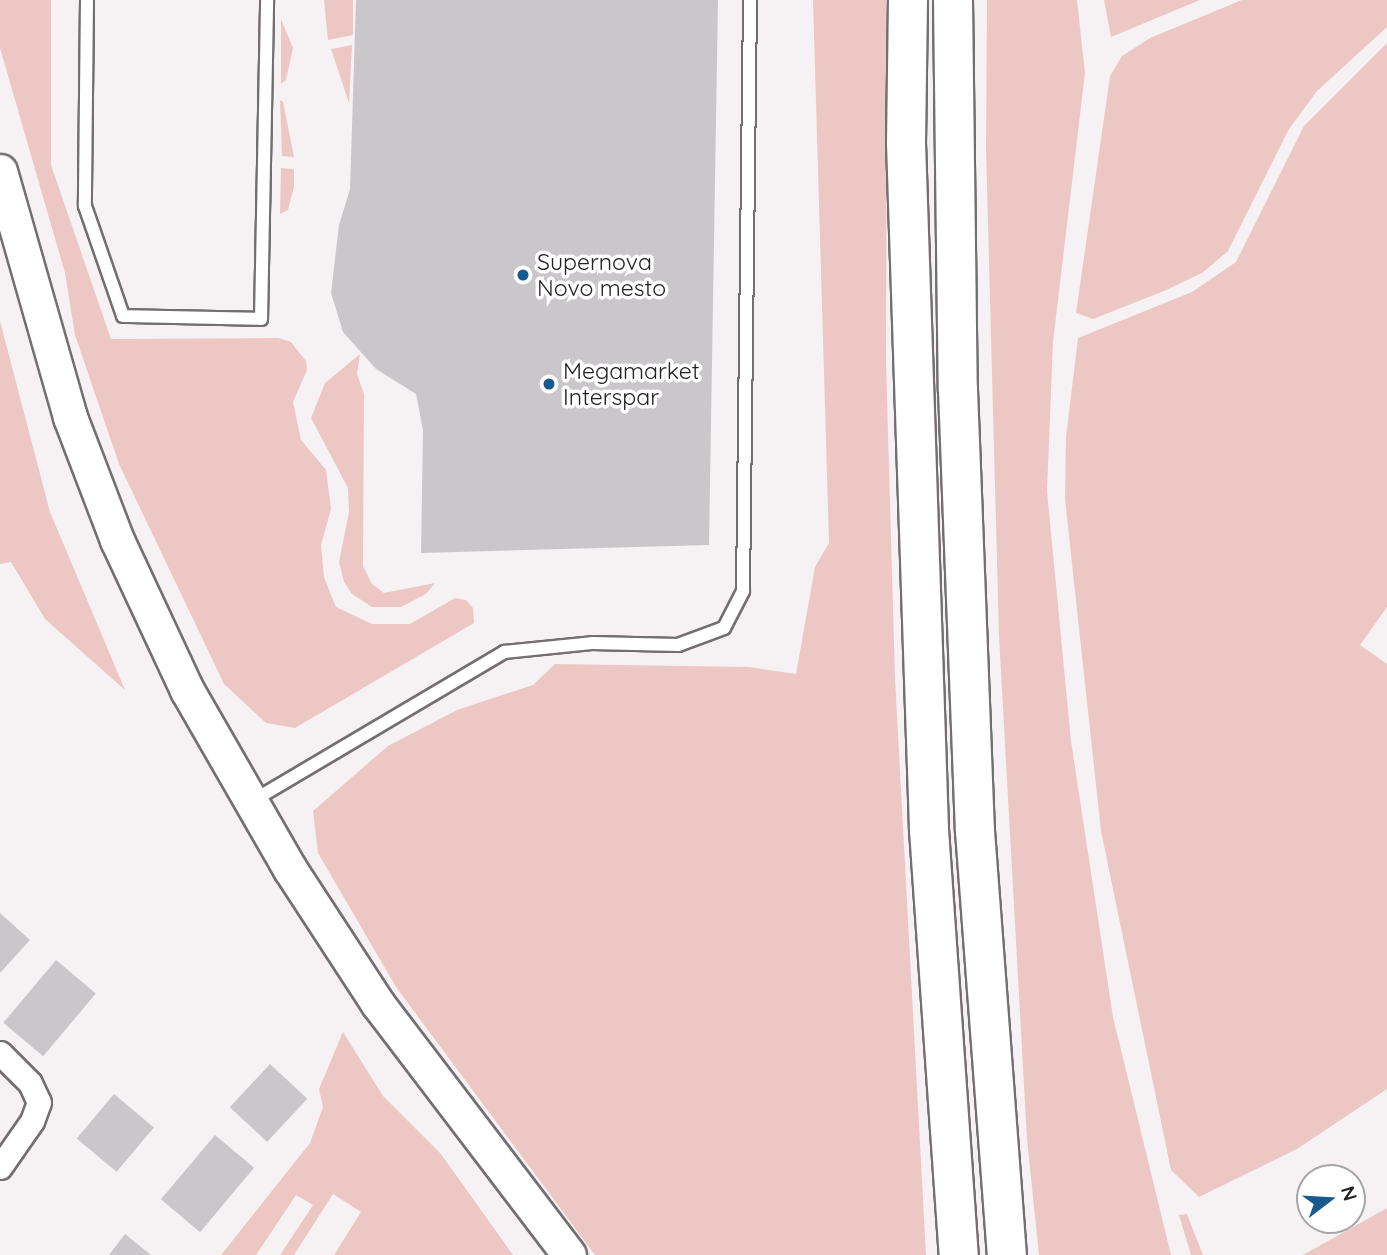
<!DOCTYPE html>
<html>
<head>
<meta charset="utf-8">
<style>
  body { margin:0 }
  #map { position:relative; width:1387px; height:1255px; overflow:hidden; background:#f6f2f4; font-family:Quicksand,sans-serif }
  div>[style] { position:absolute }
  .green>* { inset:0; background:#edc7c4 }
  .building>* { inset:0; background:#cac7ca; transform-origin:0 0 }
  .roads { filter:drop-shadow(2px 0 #736f71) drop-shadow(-2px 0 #736f71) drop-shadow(0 2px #736f71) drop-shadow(0 -2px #736f71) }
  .service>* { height:12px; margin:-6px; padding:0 6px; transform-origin:6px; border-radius:6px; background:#fff }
  .minor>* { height:23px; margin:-11.5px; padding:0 11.5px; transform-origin:11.5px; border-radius:11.5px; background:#fff }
  .secondary>* { height:33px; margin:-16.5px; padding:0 16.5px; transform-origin:16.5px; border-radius:16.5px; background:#fff }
  .motorway>* { height:38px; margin:-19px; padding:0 19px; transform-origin:19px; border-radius:19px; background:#fff }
  .dots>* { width:19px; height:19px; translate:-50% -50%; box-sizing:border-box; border:4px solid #fff; border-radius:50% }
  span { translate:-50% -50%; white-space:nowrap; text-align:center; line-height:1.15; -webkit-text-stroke:7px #fff; paint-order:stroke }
  .poi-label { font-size:23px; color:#232122 }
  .left { translate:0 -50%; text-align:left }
  .north { position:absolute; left:1296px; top:1164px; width:70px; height:70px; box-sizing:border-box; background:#fff; border:2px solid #a7a6a7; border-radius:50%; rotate:73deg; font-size:19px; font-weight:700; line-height:28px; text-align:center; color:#232122 }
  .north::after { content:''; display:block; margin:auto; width:24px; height:32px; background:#18598f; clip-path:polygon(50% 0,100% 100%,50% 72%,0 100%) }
</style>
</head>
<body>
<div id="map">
  <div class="green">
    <div style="clip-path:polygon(0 0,51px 0,51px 165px,111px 339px,278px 338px,291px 342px,306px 361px,307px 370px,293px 402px,301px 440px,326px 470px,331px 509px,321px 545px,324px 577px,336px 607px,372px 624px,410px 624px,455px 598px,466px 600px,473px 608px,474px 623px,295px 728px,266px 723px,224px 684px,119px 464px,75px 335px,65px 273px,0 48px)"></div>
    <div style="clip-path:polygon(324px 0,353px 0,353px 35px,328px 40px)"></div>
    <div style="clip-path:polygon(813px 0,887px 0,886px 363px,895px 678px,926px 1255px,595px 1255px,396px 987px,318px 853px,313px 811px,388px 746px,457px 710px,533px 685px,555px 664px,749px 667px,796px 674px,815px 567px,829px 543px)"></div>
    <div style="clip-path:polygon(987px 0,1077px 0,1085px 73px,1053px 342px,1047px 491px,1071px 741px,1113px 1017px,1171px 1255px,1039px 1255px,1027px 1139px,999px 636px,986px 149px)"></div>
    <div style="clip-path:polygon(1104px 0,1200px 0,1111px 37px)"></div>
    <div style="clip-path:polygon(1242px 0,1387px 0,1387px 27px,1317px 91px,1289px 129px,1228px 251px,1202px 273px,1164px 291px,1093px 319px,1076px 313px,1110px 76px,1122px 56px,1150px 38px)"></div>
    <div style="clip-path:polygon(281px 19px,293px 48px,286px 80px,281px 84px)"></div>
    <div style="clip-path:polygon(1387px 43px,1387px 607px,1360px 645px,1387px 664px,1387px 1089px,1297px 1149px,1199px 1197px,1171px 1170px,1101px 831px,1065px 499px,1066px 437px,1078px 338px,1192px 292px,1236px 262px,1304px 126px)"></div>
    <div style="clip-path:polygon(352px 45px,349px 103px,331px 49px)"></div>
    <div style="clip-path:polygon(280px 100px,283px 102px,294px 157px,282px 156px)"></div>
    <div style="clip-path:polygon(281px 168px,294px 169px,294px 187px,288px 210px,280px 214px)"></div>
    <div style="clip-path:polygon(0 321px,50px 512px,125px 690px,45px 619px,11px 562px,0 564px)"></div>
    <div style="clip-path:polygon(360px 354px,357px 374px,364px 394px,363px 566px,372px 584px,384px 593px,435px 583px,426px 594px,401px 607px,372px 607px,352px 594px,344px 582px,339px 562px,349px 512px,348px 488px,311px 418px,325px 383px)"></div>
    <div style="clip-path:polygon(343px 1032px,383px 1096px,441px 1154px,513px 1255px,334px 1255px,361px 1212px,333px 1194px,294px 1255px,280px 1255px,313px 1205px,296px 1195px,256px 1255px,221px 1255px,310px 1143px,323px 1107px,319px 1089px)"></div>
    <div style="clip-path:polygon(1387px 1208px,1387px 1255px,1303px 1255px)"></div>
    <div style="clip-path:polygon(1187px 1214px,1203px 1255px,1191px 1255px,1179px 1215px)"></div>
  </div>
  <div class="building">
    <div style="clip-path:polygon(356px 0,718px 0,709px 545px,421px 553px,423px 430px,416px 394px,376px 369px,343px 332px,331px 293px,339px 225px,350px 189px)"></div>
    <div style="clip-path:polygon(0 913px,30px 940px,0 973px)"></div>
    <div style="left:56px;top:960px;width:52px;height:82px;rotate:40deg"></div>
    <div style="left:270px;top:1064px;width:51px;height:59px;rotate:43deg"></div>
    <div style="left:114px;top:1094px;width:52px;height:58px;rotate:40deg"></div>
    <div style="left:215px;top:1135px;width:51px;height:84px;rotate:40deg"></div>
    <div style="clip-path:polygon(125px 1234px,151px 1255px,109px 1255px)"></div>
  </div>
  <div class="roads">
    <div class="service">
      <div style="left:87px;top:0;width:206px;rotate:90.6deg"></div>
      <div style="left:85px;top:206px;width:116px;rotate:70.9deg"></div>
      <div style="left:123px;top:316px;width:138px;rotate:1.2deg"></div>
      <div style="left:261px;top:319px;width:319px;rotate:-88.9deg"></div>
      <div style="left:254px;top:800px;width:291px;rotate:-30.6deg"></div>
      <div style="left:504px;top:652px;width:88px;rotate:-5.8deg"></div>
      <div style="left:592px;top:643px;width:86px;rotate:1.3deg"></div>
      <div style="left:678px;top:645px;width:49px;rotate:-20.3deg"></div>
      <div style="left:724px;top:628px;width:42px;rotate:-62.8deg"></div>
      <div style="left:743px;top:591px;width:591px;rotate:-89.32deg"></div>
    </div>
    <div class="minor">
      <div style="left:0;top:1053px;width:42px;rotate:45deg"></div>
      <div style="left:30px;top:1083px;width:21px;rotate:65deg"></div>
      <div style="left:39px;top:1102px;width:20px;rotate:110deg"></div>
      <div style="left:32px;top:1121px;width:56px;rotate:124.8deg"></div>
    </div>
    <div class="secondary">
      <div style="left:0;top:171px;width:256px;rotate:74.1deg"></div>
      <div style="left:70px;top:417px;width:132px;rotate:69.1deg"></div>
      <div style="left:117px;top:540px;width:166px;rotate:65deg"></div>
      <div style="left:187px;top:690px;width:207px;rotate:60.1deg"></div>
      <div style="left:290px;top:869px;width:161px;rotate:56.9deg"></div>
      <div style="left:378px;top:1004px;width:315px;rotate:52.7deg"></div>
    </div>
    <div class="motorway">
      <div style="left:908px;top:0;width:143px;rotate:90.8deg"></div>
      <div style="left:906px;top:143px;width:687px;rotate:88.08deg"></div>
      <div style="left:929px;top:830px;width:426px;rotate:86deg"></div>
      <div style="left:953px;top:0;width:390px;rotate:89.3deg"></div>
      <div style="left:958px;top:390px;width:441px;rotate:87.8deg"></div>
      <div style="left:975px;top:831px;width:425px;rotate:85.7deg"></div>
    </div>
  </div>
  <div class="dots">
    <div style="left:523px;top:275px;background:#18598f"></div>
    <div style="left:549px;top:384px;background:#18598f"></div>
  </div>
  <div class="poi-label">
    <span class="left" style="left:537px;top:275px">Supernova<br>Novo mesto</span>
    <span class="left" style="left:563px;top:384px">Megamarket<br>Interspar</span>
  </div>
  <div class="north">N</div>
</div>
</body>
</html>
